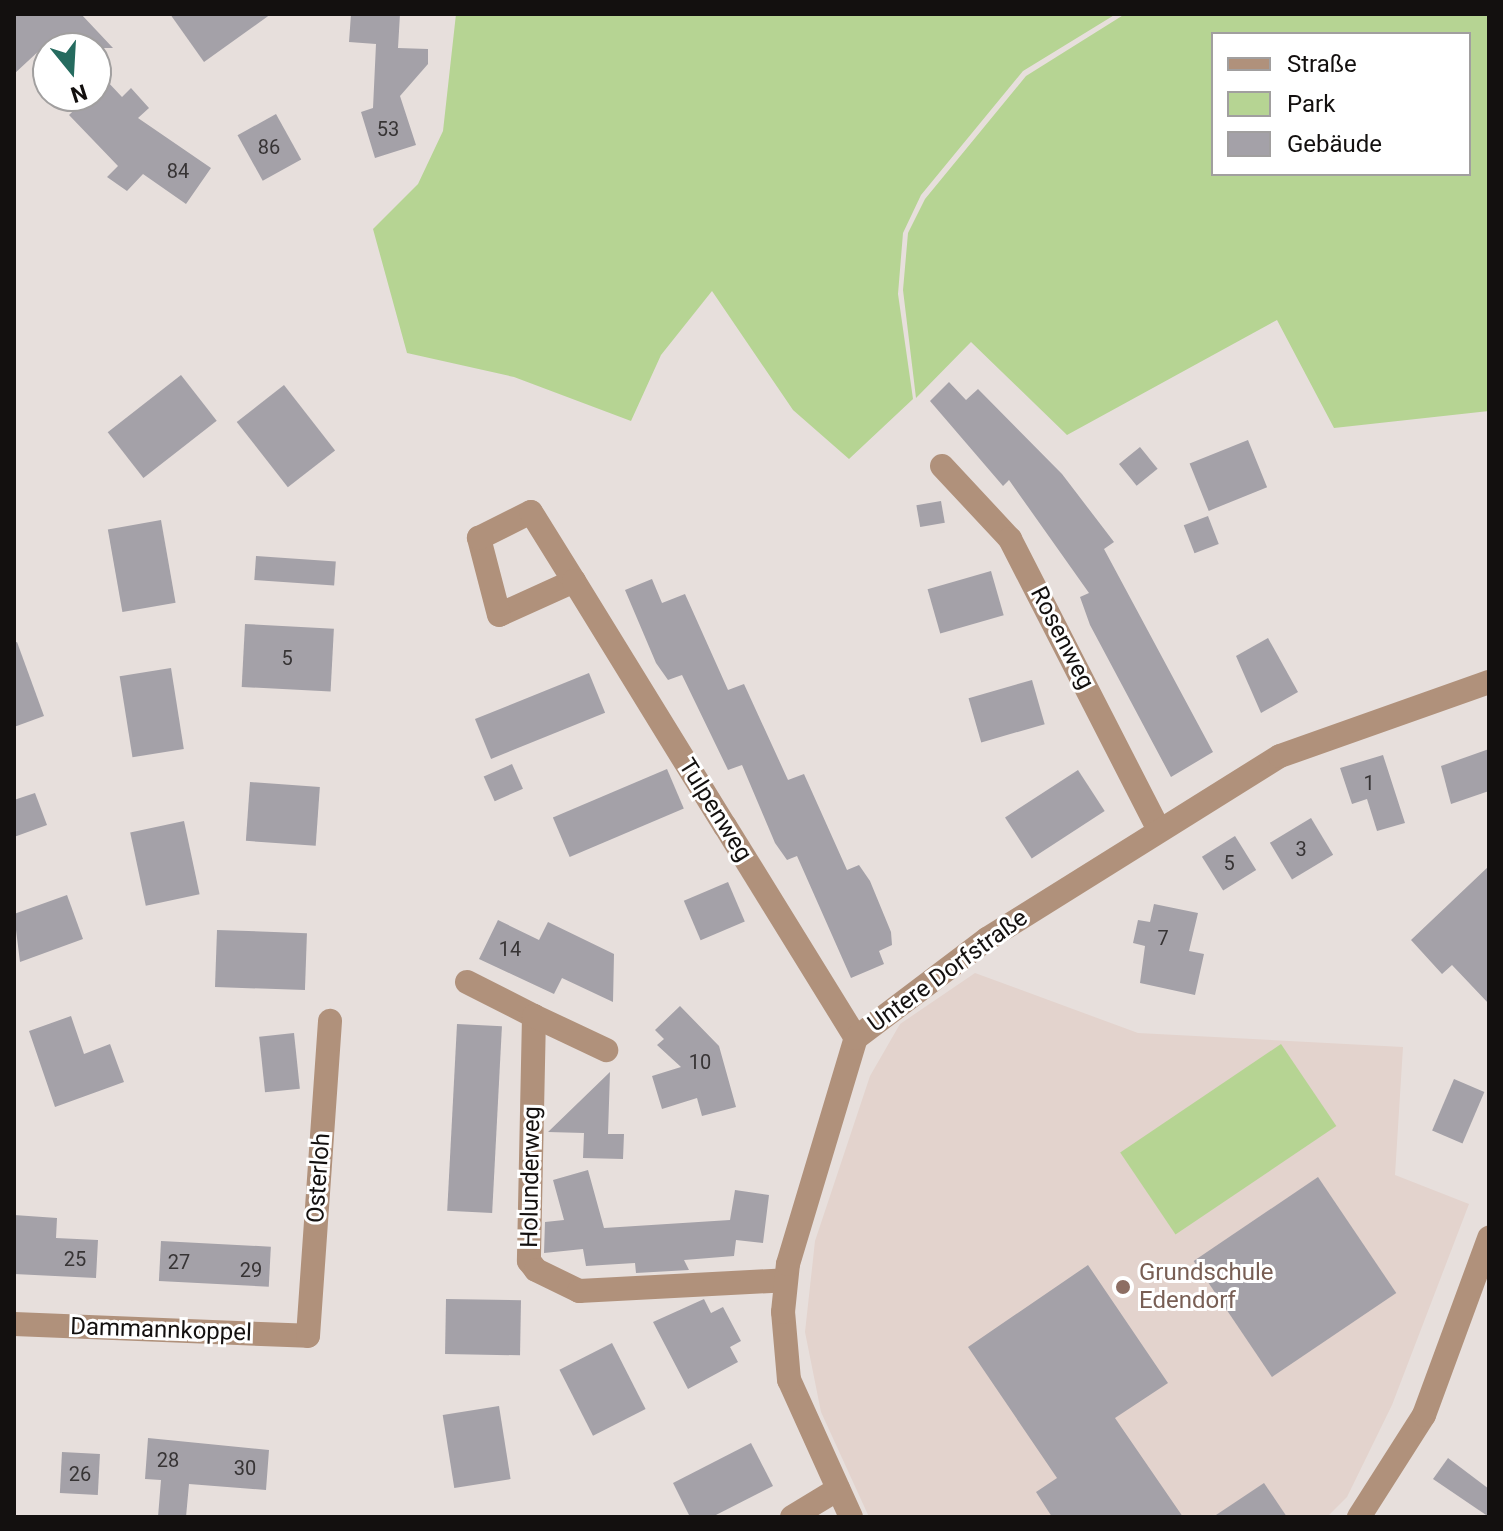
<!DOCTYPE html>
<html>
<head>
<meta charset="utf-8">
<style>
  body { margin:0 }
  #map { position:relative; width:1503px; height:1531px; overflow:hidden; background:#e7dfdc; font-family:Roboto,sans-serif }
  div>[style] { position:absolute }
  .built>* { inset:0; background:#e3d3cd }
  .green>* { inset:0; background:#b6d493; transform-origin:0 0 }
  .building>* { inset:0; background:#a4a1a8; transform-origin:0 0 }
  .minor>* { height:24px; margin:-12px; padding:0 12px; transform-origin:12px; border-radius:12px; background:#b0917b }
  .dots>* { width:22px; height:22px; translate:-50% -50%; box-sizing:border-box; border:4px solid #fff; border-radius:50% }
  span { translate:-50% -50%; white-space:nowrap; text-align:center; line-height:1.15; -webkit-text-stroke:6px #fff; paint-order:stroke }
  .number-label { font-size:20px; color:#373435 }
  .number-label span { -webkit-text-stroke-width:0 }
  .street-label { font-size:24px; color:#13100f }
  .education-label { font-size:24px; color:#785e54 }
  .left { translate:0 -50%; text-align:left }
  .frame { position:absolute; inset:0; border:16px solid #13100f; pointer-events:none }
  .legend { position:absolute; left:1211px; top:32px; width:260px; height:144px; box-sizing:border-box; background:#fff; border:2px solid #a19f9f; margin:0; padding:10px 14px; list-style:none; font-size:24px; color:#13100f }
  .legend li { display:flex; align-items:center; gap:16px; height:40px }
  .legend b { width:40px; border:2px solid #a19f9f }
  .north { position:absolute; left:32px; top:32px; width:80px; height:80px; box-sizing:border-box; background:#fff; border:2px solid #a19f9f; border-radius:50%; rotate:162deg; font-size:22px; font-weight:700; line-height:32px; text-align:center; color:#13100f }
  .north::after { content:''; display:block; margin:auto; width:28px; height:36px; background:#256b5f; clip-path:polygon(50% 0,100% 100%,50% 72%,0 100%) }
</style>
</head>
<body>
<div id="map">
  <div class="built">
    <div style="clip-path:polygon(975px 973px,1138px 1033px,1403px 1047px,1395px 1175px,1469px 1204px,1392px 1405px,1347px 1497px,1327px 1517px,869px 1517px,821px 1412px,805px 1332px,815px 1241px,870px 1076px,900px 1024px)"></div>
  </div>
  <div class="green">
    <div style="clip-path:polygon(456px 14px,1116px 14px,1023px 71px,921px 195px,903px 233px,898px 294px,913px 399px,849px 459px,793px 410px,712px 291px,661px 355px,631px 421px,514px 377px,407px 353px,373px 229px,418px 184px,443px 131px)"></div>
    <div style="clip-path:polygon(evenodd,1125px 14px,1489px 14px,1489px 411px,1334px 428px,1277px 320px,1067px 435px,971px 342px,916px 398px,903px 290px,908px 233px,925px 199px,1026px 76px,1125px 14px,1213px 34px,1469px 34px,1469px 174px,1213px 174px,1213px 34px)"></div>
    <div style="left:1281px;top:1044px;width:99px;height:194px;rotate:56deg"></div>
  </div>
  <div class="building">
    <div style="clip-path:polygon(14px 14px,81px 14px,113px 48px,42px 48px,14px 74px)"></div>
    <div style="clip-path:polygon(170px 14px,271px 14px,204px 62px)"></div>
    <div style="clip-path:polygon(351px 14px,400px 14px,398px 48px,428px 49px,428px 64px,400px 96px,416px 145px,375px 158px,361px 112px,373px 108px,376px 44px,349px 42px)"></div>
    <div style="clip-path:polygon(106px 80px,122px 97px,131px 88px,149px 108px,138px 118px,211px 168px,186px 204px,143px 174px,127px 191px,107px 177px,118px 166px,69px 115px)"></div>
    <div style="left:276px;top:114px;width:52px;height:44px;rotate:61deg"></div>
    <div style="left:181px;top:375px;width:58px;height:93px;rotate:52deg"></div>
    <div style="clip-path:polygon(949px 382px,966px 400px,978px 389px,1062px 474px,1114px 542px,1104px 549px,1213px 752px,1171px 777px,1090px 625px,1080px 597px,1089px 593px,1009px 480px,1003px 486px,930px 401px)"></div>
    <div style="left:284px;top:385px;width:83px;height:60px;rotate:52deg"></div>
    <div style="left:1248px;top:440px;width:51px;height:63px;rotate:68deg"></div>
    <div style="left:1140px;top:447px;width:28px;height:27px;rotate:51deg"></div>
    <div style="left:941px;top:501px;width:22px;height:25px;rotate:80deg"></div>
    <div style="left:1208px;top:516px;width:30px;height:26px;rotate:69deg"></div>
    <div style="left:161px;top:520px;width:84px;height:54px;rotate:80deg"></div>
    <div style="left:256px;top:556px;width:80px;height:24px;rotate:4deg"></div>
    <div style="left:991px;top:571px;width:46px;height:66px;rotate:74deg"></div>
    <div style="clip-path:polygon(652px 579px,662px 603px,685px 594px,728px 690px,744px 684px,788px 780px,804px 774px,847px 870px,859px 865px,870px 881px,891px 932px,892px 945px,879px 951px,884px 964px,851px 978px,797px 856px,787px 860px,775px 843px,742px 765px,728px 770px,682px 675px,668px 680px,656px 663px,625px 590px)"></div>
    <div style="left:245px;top:624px;width:89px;height:63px;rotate:3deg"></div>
    <div style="clip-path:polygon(1268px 638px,1298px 692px,1261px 713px,1236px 656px)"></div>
    <div style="clip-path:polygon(17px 642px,44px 716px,14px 727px,14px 643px)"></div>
    <div style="left:171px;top:668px;width:82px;height:52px;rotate:81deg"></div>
    <div style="left:589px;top:673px;width:43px;height:123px;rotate:68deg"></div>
    <div style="left:1032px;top:680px;width:46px;height:66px;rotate:74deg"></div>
    <div style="clip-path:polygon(1489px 749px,1489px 791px,1451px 804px,1441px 766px)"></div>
    <div style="clip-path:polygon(1383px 755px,1405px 823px,1377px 831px,1367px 799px,1352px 804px,1340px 768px)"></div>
    <div style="left:512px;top:764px;width:27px;height:31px;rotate:66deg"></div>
    <div style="left:667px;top:769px;width:43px;height:124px;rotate:67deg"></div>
    <div style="left:1078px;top:770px;width:49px;height:87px;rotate:57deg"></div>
    <div style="left:250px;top:782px;width:70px;height:59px;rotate:4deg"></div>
    <div style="clip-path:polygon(35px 793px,47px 825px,14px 837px,14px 800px)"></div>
    <div style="left:1311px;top:818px;width:43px;height:48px;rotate:59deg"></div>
    <div style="left:184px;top:821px;width:75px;height:55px;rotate:78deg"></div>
    <div style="left:1235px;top:836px;width:40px;height:39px;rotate:58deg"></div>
    <div style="clip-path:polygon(1489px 866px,1489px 1004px,1452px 965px,1442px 974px,1411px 940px)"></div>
    <div style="left:728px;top:882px;width:43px;height:48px;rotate:67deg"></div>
    <div style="clip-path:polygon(67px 895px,83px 939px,20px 962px,14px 914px)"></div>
    <div style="clip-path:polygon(1154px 904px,1198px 913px,1189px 951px,1204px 954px,1195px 995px,1140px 983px,1145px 946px,1133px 943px,1138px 920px,1150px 922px)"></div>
    <div style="clip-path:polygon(498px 920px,539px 940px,548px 922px,614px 954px,613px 1002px,562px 978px,554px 994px,479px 959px)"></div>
    <div style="left:217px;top:930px;width:90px;height:57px;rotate:2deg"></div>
    <div style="clip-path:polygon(680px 1006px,719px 1046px,736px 1107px,702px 1116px,697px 1098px,662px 1109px,652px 1076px,681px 1067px,657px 1045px,664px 1039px,655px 1030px)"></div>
    <div style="clip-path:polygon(71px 1016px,84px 1054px,110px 1044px,124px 1082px,55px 1107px,29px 1031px)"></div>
    <div style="left:457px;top:1024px;width:45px;height:187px;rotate:3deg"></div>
    <div style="left:294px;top:1033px;width:56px;height:35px;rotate:84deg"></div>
    <div style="clip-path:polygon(610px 1072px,608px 1134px,624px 1134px,623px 1159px,583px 1158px,584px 1133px,548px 1132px)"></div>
    <div style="left:1454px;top:1079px;width:33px;height:56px;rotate:23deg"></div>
    <div style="clip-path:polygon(588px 1170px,604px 1228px,730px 1220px,735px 1190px,769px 1195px,763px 1243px,736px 1240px,734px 1256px,684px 1260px,689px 1270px,636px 1273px,635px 1263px,586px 1266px,583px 1249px,544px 1253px,545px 1222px,564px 1220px,553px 1180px)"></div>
    <div style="left:1318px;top:1177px;width:140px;height:150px;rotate:56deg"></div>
    <div style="clip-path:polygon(14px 1215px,57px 1218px,56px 1238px,98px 1240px,96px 1278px,14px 1274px)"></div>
    <div style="left:161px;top:1241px;width:110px;height:40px;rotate:3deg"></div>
    <div style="clip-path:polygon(1088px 1265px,1168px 1383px,1115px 1418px,1183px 1517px,1052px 1517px,1036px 1492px,1057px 1478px,968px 1347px)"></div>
    <div style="left:446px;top:1299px;width:75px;height:55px;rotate:1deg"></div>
    <div style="clip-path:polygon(704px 1299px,711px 1313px,723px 1307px,741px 1341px,730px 1347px,738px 1362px,688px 1389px,653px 1322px)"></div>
    <div style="left:612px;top:1343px;width:74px;height:59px;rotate:63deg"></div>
    <div style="left:499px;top:1406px;width:74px;height:57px;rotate:81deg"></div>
    <div style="clip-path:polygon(148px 1438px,269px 1450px,266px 1490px,189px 1484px,186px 1517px,158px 1517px,161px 1480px,145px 1479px)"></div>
    <div style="clip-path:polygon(751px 1443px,773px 1486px,712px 1517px,690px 1517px,673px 1483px)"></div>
    <div style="left:62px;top:1452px;width:38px;height:41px;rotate:3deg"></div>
    <div style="clip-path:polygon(1448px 1458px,1489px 1489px,1489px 1517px,1433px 1479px)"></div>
    <div style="clip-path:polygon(1264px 1483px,1287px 1517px,1213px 1517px)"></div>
  </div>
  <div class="minor">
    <div style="left:942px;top:466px;width:100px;rotate:47deg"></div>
    <div style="left:1010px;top:539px;width:325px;rotate:62.9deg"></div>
    <div style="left:574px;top:581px;width:82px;rotate:155.6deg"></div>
    <div style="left:499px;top:615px;width:80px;rotate:-104.6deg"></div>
    <div style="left:479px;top:538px;width:58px;rotate:-26.6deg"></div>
    <div style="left:531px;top:512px;width:81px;rotate:58.1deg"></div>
    <div style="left:574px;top:581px;width:288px;rotate:58.4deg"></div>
    <div style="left:725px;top:826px;width:249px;rotate:58.3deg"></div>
    <div style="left:467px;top:982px;width:75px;rotate:26.9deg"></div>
    <div style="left:534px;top:1016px;width:245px;rotate:91.2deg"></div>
    <div style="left:529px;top:1261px;width:11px;rotate:52deg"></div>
    <div style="left:536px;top:1270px;width:48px;rotate:26deg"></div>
    <div style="left:579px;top:1291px;width:207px;rotate:-3deg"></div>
    <div style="left:534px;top:1016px;width:80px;rotate:25.3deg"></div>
    <div style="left:14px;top:1324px;width:294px;rotate:2.3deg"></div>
    <div style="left:308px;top:1336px;width:316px;rotate:-86deg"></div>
    <div style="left:792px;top:1517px;width:54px;rotate:-31.3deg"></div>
    <div style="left:851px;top:1517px;width:150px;rotate:-114.3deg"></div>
    <div style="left:789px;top:1380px;width:68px;rotate:-95deg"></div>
    <div style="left:783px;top:1312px;width:48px;rotate:-84.1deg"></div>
    <div style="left:788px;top:1264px;width:236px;rotate:-73.3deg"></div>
    <div style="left:856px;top:1038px;width:164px;rotate:-37.1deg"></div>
    <div style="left:987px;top:939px;width:345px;rotate:-32deg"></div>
    <div style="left:1280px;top:756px;width:222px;rotate:-19.5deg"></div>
    <div style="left:1359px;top:1517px;width:121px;rotate:-57.5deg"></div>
    <div style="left:1424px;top:1415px;width:189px;rotate:-69.8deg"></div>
  </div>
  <div class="dots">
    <div style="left:1123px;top:1287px;background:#8d6e63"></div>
  </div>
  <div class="number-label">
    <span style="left:388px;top:129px">53</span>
    <span style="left:269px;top:147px">86</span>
    <span style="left:178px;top:171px">84</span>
    <span style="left:287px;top:658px">5</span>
    <span style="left:1369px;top:783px">1</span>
    <span style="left:1301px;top:849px">3</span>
    <span style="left:1229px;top:863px">5</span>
    <span style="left:1163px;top:938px">7</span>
    <span style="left:510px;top:949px">14</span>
    <span style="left:700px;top:1062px">10</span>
    <span style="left:75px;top:1259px">25</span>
    <span style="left:179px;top:1262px">27</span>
    <span style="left:251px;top:1270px">29</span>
    <span style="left:168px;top:1460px">28</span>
    <span style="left:245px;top:1468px">30</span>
    <span style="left:80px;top:1474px">26</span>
  </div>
  <div class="street-label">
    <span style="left:1062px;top:638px;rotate:63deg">Rosenweg</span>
    <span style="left:715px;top:810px;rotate:58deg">Tulpenweg</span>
    <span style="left:948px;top:971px;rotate:-36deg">Untere Dorfstraße</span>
    <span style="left:531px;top:1177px;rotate:-89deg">Holunderweg</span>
    <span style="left:319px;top:1178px;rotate:-86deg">Osterloh</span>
    <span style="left:161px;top:1330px;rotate:2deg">Dammannkoppel</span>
  </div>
  <div class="education-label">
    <span class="left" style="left:1139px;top:1287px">Grundschule<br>Edendorf</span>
  </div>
  <div class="frame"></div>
  <ul class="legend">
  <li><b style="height:10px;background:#b0917b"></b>Straße</li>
  <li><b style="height:22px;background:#b6d493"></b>Park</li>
  <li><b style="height:22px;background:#a4a1a8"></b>Gebäude</li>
  </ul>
  <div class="north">N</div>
</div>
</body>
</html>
